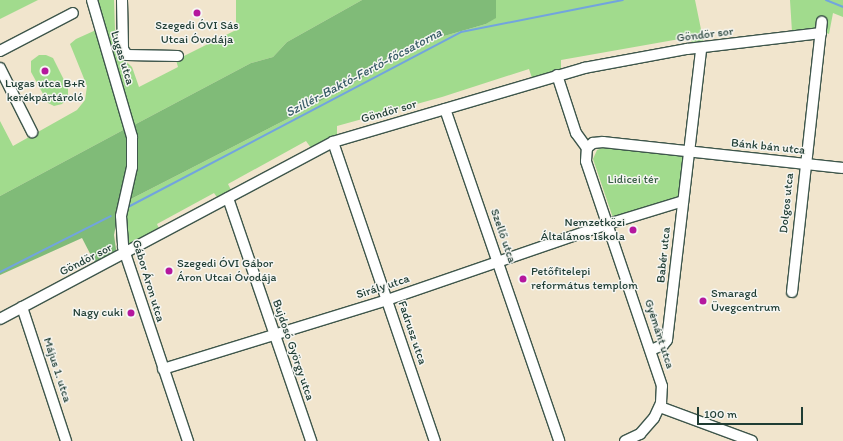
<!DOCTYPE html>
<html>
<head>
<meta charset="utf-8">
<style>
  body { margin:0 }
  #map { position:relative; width:843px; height:441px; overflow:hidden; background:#f1e5cd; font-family:Itim,sans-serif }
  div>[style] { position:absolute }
  .green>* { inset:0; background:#a1db8d }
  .forest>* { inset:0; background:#80bb78 }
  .stream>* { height:2px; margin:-1px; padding:0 1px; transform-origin:1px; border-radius:1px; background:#72a4de }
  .roads { filter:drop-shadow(1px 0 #3e564b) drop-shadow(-1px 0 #3e564b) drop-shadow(0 1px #3e564b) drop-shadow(0 -1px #3e564b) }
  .minor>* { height:10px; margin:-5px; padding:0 5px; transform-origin:5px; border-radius:5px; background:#fff }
  .dots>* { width:11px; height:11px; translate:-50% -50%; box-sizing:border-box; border:2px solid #f6f6f2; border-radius:50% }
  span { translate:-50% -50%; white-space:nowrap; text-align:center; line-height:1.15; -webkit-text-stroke:3px #f6f6f2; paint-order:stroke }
  .poi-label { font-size:12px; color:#1f3d34 }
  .right { translate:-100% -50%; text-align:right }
  .left { translate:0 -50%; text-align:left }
  .street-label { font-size:12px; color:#1f3d34 }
  .park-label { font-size:12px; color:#395d46 }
  .water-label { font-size:13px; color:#385c67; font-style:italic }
  .scale { position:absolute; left:697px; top:407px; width:106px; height:18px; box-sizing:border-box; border:2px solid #1f3d34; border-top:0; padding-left:5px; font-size:12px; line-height:14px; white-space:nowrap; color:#1f3d34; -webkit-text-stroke:3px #f6f6f2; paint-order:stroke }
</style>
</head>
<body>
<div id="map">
  <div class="green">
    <div style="clip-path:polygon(0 0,38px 0,0 19px)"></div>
    <div style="clip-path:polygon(96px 0,114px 0,115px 30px,121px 30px,120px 56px,132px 67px,139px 87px,178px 67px,176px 60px,236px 30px,236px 0,362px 0,287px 42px,273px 57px,251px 63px,134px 125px)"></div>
    <div style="clip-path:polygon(496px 0,695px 0,704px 44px,692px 44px,691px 37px,561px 60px,561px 69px,532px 78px,529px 69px,442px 97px,337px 126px,337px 138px,311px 148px,306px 141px,228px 184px,232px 192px,219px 200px,214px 193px,157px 224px,160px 231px,128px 248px,126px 216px,129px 200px,295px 115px,382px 67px,406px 47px,486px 24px,495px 18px)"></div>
    <div style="clip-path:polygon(790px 0,843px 0,843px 17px,833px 13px,829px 34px,822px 31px,792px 32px)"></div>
    <div style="clip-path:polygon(96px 30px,125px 129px,0 196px,0 121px,13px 146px,77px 110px,85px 100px,87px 86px,70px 44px,76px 39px)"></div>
    <div style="clip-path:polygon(39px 55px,46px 55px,53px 58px,68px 88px,68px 97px,62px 104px,54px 106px,48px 103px,31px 72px,31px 61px)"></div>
    <div style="clip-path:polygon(605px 147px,686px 154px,679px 199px,613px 218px,593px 159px,597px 150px)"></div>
  </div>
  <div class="forest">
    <div style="clip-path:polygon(362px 0,496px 0,496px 18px,486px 24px,406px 47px,382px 67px,295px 115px,129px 200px,138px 161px,134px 125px,251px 63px,273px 57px,287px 42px)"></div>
    <div style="clip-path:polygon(125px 129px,128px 149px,126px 173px,114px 235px,117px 256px,97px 267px,82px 238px,0 275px,0 196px)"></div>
  </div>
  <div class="stream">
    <div style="left:826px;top:0;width:18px;rotate:22deg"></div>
    <div style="left:128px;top:207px;width:376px;rotate:-27.7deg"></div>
    <div style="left:461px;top:32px;width:165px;rotate:-11.2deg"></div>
    <div style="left:0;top:272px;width:124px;rotate:-26.8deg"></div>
  </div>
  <div class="roads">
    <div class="minor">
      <div style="left:92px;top:0;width:143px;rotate:73.7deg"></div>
      <div style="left:132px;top:137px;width:30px;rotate:90deg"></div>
      <div style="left:132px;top:167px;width:50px;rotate:102.7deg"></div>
      <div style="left:121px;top:216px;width:31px;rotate:86deg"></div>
      <div style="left:123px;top:247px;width:205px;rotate:71.5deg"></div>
      <div style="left:122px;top:0;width:49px;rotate:88.8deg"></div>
      <div style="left:123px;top:49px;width:7px;rotate:56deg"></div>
      <div style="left:127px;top:55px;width:51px;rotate:1.1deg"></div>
      <div style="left:0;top:51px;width:82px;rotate:-27.5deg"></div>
      <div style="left:0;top:68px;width:72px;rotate:63.4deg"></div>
      <div style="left:557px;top:75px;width:61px;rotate:71.9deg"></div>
      <div style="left:576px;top:133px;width:19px;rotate:54deg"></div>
      <div style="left:445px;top:109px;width:351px;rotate:71deg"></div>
      <div style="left:333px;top:142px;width:316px;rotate:71.2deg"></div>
      <div style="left:228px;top:198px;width:257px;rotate:71.1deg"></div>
      <div style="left:792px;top:292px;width:272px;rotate:-83.7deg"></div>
      <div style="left:22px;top:307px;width:141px;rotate:71.8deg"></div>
      <div style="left:0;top:319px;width:377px;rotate:-28deg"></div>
      <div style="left:333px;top:142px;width:262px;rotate:-16.4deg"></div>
      <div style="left:584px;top:68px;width:105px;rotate:-10.5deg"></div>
      <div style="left:687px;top:49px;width:135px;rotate:-6.8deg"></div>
      <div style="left:651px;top:350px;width:13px;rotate:-23deg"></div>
      <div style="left:663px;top:345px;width:6px;rotate:-51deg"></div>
      <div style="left:667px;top:340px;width:293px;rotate:-83.3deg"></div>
      <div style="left:163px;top:369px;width:234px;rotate:-17.1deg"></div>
      <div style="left:387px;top:300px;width:234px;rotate:-19deg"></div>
      <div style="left:608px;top:224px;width:78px;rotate:-17deg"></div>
      <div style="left:660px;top:407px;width:98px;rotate:20.3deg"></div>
      <div style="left:625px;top:441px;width:17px;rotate:-25deg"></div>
      <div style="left:640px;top:434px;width:21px;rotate:-49deg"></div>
      <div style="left:654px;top:418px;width:17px;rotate:-65deg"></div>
      <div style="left:661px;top:403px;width:17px;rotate:-87deg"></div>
      <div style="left:662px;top:386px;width:237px;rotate:-108.7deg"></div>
      <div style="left:586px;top:161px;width:13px;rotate:-86deg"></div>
      <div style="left:587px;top:148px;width:8px;rotate:-40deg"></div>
      <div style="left:593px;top:143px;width:10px;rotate:-6deg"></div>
      <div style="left:603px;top:142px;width:241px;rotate:6.2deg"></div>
    </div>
  </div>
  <div class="dots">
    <div style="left:197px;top:13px;background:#b5179e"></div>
    <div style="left:45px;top:71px;background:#b5179e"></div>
    <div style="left:633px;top:230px;background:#b5179e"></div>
    <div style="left:169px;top:271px;background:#b5179e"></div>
    <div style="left:523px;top:279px;background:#b5179e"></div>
    <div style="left:703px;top:301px;background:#b5179e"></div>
    <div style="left:131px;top:313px;background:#b5179e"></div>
  </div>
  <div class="poi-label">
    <span style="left:197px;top:33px">Szegedi ÓVI Sás<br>Utcai Óvodája</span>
    <span style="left:45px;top:91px">Lugas utca B+R<br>kerékpártároló</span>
    <span class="right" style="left:625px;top:230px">Nemzetközi<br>Általános Iskola</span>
    <span class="left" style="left:177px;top:271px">Szegedi ÓVI Gábor<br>Áron Utcai Óvodája</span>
    <span class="left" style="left:531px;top:279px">Petőfitelepi<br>református templom</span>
    <span class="left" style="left:711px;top:301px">Smaragd<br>Üvegcentrum</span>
    <span class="right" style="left:123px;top:313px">Nagy cuki</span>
  </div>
  <div class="street-label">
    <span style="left:705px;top:35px;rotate:-7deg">Göndör sor</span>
    <span style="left:122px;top:58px;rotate:73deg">Lugas utca</span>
    <span style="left:389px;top:112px;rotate:-16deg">Göndör sor</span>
    <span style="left:768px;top:147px;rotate:6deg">Bánk bán utca</span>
    <span style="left:787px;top:203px;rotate:-84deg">Dolgos utca</span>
    <span style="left:503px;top:236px;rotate:71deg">Szellő utca</span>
    <span style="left:664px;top:255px;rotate:-84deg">Babér utca</span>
    <span style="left:86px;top:260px;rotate:-27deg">Göndör sor</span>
    <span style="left:148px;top:281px;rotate:73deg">Gábor Áron utca</span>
    <span style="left:383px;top:287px;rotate:-18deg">Sirály utca</span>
    <span style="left:412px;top:333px;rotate:71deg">Fadrusz utca</span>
    <span style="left:659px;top:334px;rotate:72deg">Gyémánt utca</span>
    <span style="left:293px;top:350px;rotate:71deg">Bujdosó György utca</span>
    <span style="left:57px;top:370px;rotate:72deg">Május 1. utca</span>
  </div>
  <div class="park-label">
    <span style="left:633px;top:180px">Lidicei tér</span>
  </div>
  <div class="water-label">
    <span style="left:364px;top:73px;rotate:-28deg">Szillér-Baktó-Fertő-főcsatorna</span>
  </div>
  <div class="scale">100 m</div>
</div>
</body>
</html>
